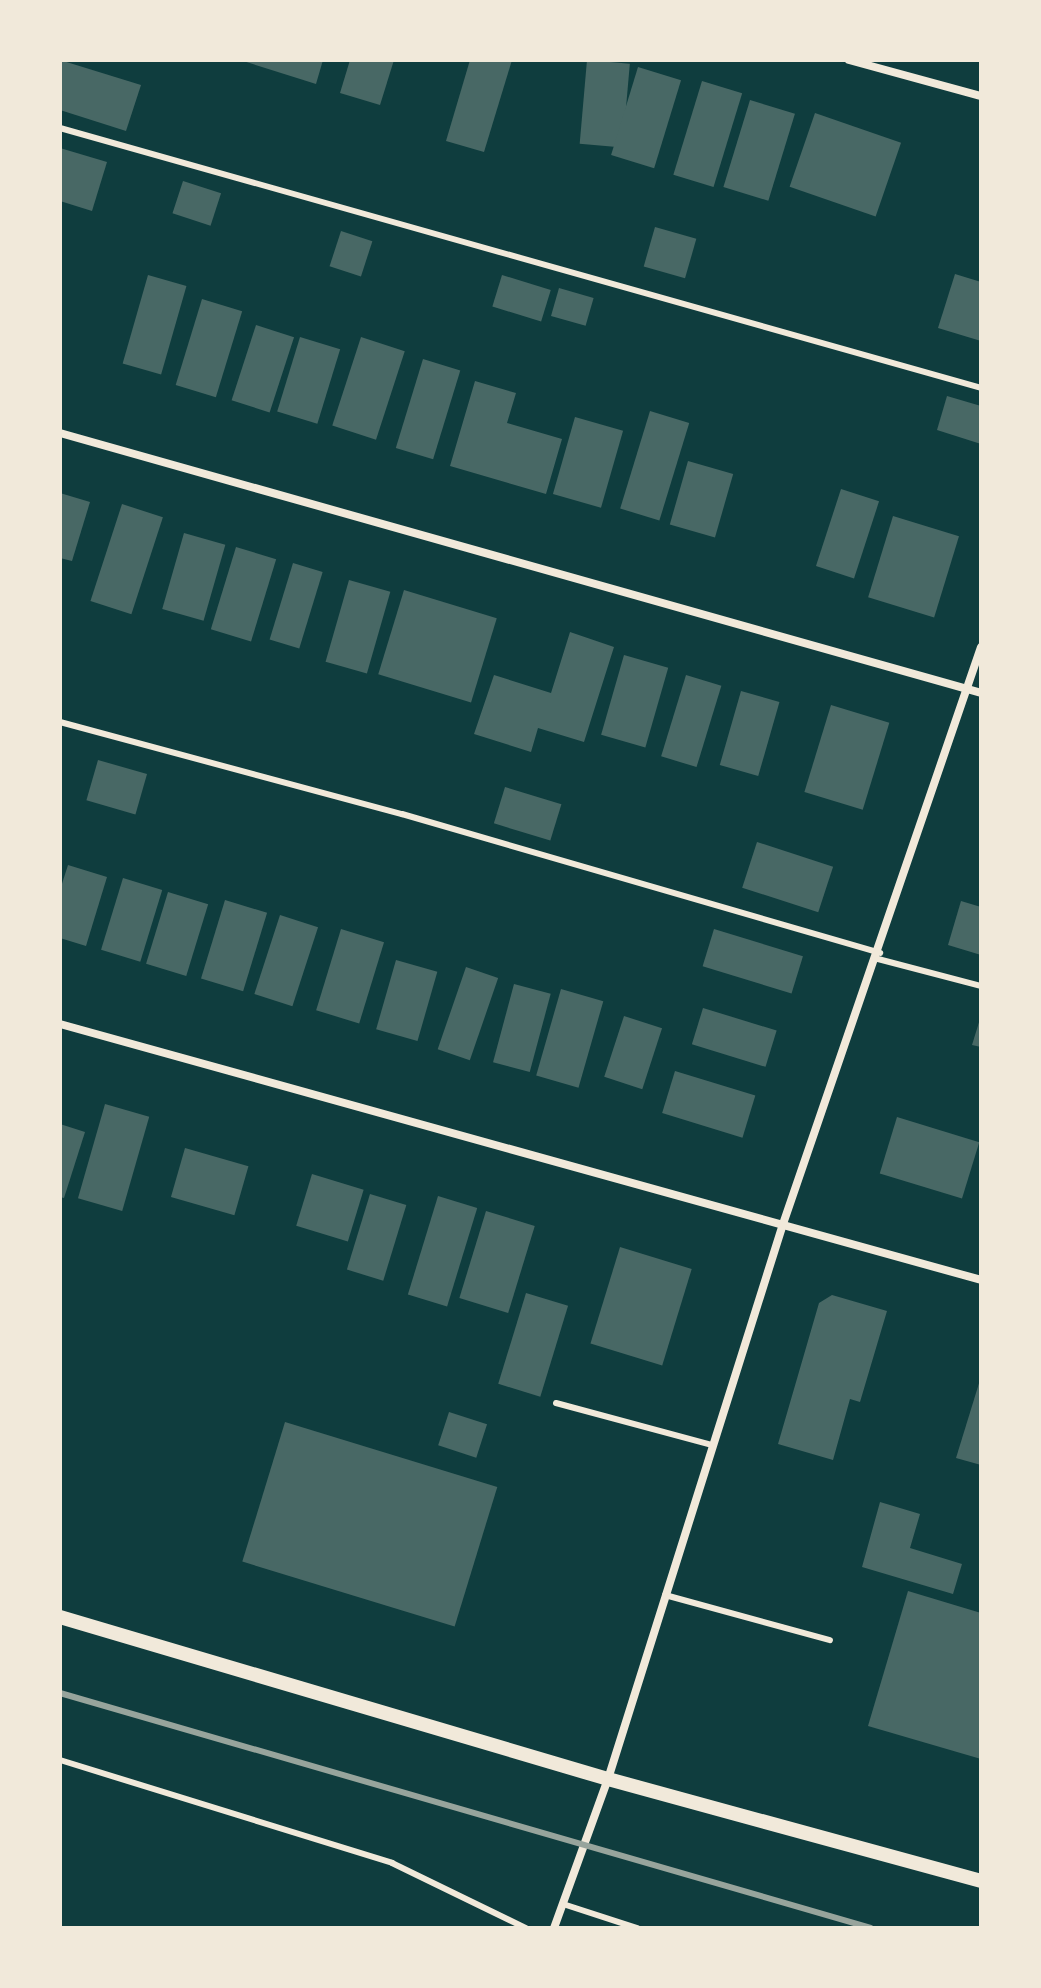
<!DOCTYPE html>
<html>
<head>
<meta charset="utf-8">
<style>
  body { margin:0 }
  #map { position:relative; width:1041px; height:1988px; overflow:hidden; background:#0f3d3e; font-family:Roboto,sans-serif }
  div>[style] { position:absolute }
  .building>* { inset:0; background:#486865; transform-origin:0 0 }
  .service>* { height:6px; margin:-3px; padding:0 3px; transform-origin:3px; border-radius:3px; background:#f1e9da }
  .minor>* { height:8px; margin:-4px; padding:0 4px; transform-origin:4px; border-radius:4px; background:#f1e9da }
  .tertiary>* { height:14px; margin:-7px; padding:0 7px; transform-origin:7px; border-radius:7px; background:#f1e9da }
  .rail>* { height:6px; margin:-3px; padding:0 3px; transform-origin:3px; border-radius:3px; background:#97a49c }
  span { translate:-50% -50%; white-space:nowrap; text-align:center; line-height:1.15; -webkit-text-stroke:7px #f1e9da; paint-order:stroke }
  .frame { position:absolute; inset:0; border:62px solid #f1e9da; pointer-events:none }
</style>
</head>
<body>
<div id="map">
  <div class="building">
    <div style="clip-path:polygon(60px 60px,141px 85px,126px 131px,60px 110px)"></div>
    <div style="clip-path:polygon(240px 60px,323px 60px,316px 84px)"></div>
    <div style="clip-path:polygon(350px 60px,394px 60px,380px 105px,340px 93px)"></div>
    <div style="clip-path:polygon(470px 60px,512px 60px,484px 152px,446px 141px)"></div>
    <div style="left:587px;top:60px;width:43px;height:84px;rotate:5deg"></div>
    <div style="left:638px;top:67px;width:45px;height:92px;rotate:17deg"></div>
    <div style="left:702px;top:81px;width:42px;height:98px;rotate:17deg"></div>
    <div style="left:750px;top:100px;width:47px;height:91px;rotate:17deg"></div>
    <div style="left:815px;top:113px;width:91px;height:78px;rotate:19deg"></div>
    <div style="clip-path:polygon(60px 148px,107px 162px,92px 211px,60px 201px)"></div>
    <div style="left:183px;top:181px;width:40px;height:34px;rotate:18deg"></div>
    <div style="left:655px;top:227px;width:43px;height:41px;rotate:16deg"></div>
    <div style="left:341px;top:231px;width:33px;height:37px;rotate:18deg"></div>
    <div style="clip-path:polygon(955px 274px,981px 282px,981px 341px,938px 328px)"></div>
    <div style="left:148px;top:275px;width:40px;height:92px;rotate:16deg"></div>
    <div style="left:502px;top:275px;width:51px;height:33px;rotate:17deg"></div>
    <div style="left:559px;top:288px;width:36px;height:29px;rotate:16deg"></div>
    <div style="left:202px;top:299px;width:42px;height:90px;rotate:17deg"></div>
    <div style="left:256px;top:325px;width:40px;height:79px;rotate:18deg"></div>
    <div style="left:300px;top:337px;width:42px;height:78px;rotate:17deg"></div>
    <div style="left:361px;top:337px;width:46px;height:93px;rotate:18deg"></div>
    <div style="left:423px;top:359px;width:39px;height:93px;rotate:17deg"></div>
    <div style="clip-path:polygon(475px 381px,516px 393px,507px 423px,562px 439px,546px 494px,450px 466px)"></div>
    <div style="clip-path:polygon(947px 396px,981px 406px,981px 444px,937px 430px)"></div>
    <div style="left:650px;top:411px;width:41px;height:102px;rotate:17deg"></div>
    <div style="left:575px;top:417px;width:50px;height:80px;rotate:16deg"></div>
    <div style="left:688px;top:461px;width:47px;height:66px;rotate:16deg"></div>
    <div style="left:841px;top:489px;width:40px;height:81px;rotate:18deg"></div>
    <div style="clip-path:polygon(60px 493px,90px 502px,72px 561px,60px 558px)"></div>
    <div style="left:122px;top:504px;width:43px;height:102px;rotate:18deg"></div>
    <div style="left:893px;top:516px;width:69px;height:85px;rotate:17deg"></div>
    <div style="left:184px;top:533px;width:43px;height:79px;rotate:16deg"></div>
    <div style="left:236px;top:547px;width:42px;height:86px;rotate:17deg"></div>
    <div style="left:293px;top:563px;width:31px;height:80px;rotate:17deg"></div>
    <div style="left:349px;top:580px;width:43px;height:85px;rotate:16deg"></div>
    <div style="left:404px;top:590px;width:97px;height:88px;rotate:17deg"></div>
    <div style="clip-path:polygon(570px 632px,614px 647px,584px 742px,538px 728px,531px 752px,474px 734px,494px 675px,551px 693px)"></div>
    <div style="left:624px;top:655px;width:46px;height:83px;rotate:16deg"></div>
    <div style="left:686px;top:675px;width:37px;height:85px;rotate:17deg"></div>
    <div style="left:741px;top:691px;width:40px;height:77px;rotate:16deg"></div>
    <div style="left:831px;top:705px;width:61px;height:91px;rotate:17deg"></div>
    <div style="left:98px;top:760px;width:51px;height:42px;rotate:16deg"></div>
    <div style="left:505px;top:787px;width:59px;height:38px;rotate:17deg"></div>
    <div style="left:757px;top:842px;width:80px;height:48px;rotate:18deg"></div>
    <div style="clip-path:polygon(68px 865px,107px 877px,86px 946px,60px 938px,60px 890px)"></div>
    <div style="left:123px;top:878px;width:41px;height:75px;rotate:17deg"></div>
    <div style="left:168px;top:892px;width:42px;height:75px;rotate:17deg"></div>
    <div style="left:225px;top:900px;width:44px;height:82px;rotate:17deg"></div>
    <div style="clip-path:polygon(961px 901px,981px 907px,981px 955px,948px 945px)"></div>
    <div style="left:280px;top:915px;width:40px;height:83px;rotate:18deg"></div>
    <div style="left:341px;top:929px;width:45px;height:85px;rotate:17deg"></div>
    <div style="left:714px;top:929px;width:93px;height:39px;rotate:17deg"></div>
    <div style="left:396px;top:960px;width:43px;height:72px;rotate:16deg"></div>
    <div style="left:466px;top:967px;width:34px;height:87px;rotate:19deg"></div>
    <div style="left:514px;top:984px;width:38px;height:81px;rotate:15deg"></div>
    <div style="left:561px;top:989px;width:44px;height:90px;rotate:16deg"></div>
    <div style="left:703px;top:1008px;width:77px;height:38px;rotate:17deg"></div>
    <div style="left:624px;top:1016px;width:40px;height:64px;rotate:18deg"></div>
    <div style="clip-path:polygon(980px 1019px,981px 1019px,981px 1047px,972px 1045px)"></div>
    <div style="left:675px;top:1071px;width:84px;height:44px;rotate:17deg"></div>
    <div style="left:105px;top:1104px;width:46px;height:98px;rotate:16deg"></div>
    <div style="left:897px;top:1117px;width:86px;height:59px;rotate:17deg"></div>
    <div style="clip-path:polygon(60px 1124px,85px 1132px,64px 1198px,60px 1197px)"></div>
    <div style="left:185px;top:1148px;width:66px;height:51px;rotate:16deg"></div>
    <div style="left:312px;top:1174px;width:54px;height:54px;rotate:17deg"></div>
    <div style="left:370px;top:1194px;width:38px;height:79px;rotate:17deg"></div>
    <div style="left:438px;top:1196px;width:41px;height:103px;rotate:17deg"></div>
    <div style="left:486px;top:1211px;width:51px;height:91px;rotate:17deg"></div>
    <div style="left:620px;top:1247px;width:75px;height:101px;rotate:17deg"></div>
    <div style="left:526px;top:1293px;width:44px;height:95px;rotate:17deg"></div>
    <div style="clip-path:polygon(832px 1295px,887px 1311px,860px 1402px,850px 1399px,833px 1460px,778px 1444px,819px 1303px)"></div>
    <div style="clip-path:polygon(980px 1380px,981px 1380px,981px 1465px,956px 1458px)"></div>
    <div style="left:449px;top:1412px;width:40px;height:35px;rotate:18deg"></div>
    <div style="left:285px;top:1422px;width:222px;height:146px;rotate:17deg"></div>
    <div style="clip-path:polygon(880px 1502px,920px 1514px,910px 1548px,962px 1564px,953px 1594px,862px 1567px)"></div>
    <div style="clip-path:polygon(908px 1591px,981px 1613px,981px 1759px,868px 1726px)"></div>
  </div>
  <div class="service">
    <div style="left:60px;top:128px;width:957px;rotate:15.76deg"></div>
    <div style="left:60px;top:722px;width:354px;rotate:15.1deg"></div>
    <div style="left:402px;top:814px;width:498px;rotate:16.2deg"></div>
    <div style="left:878px;top:959px;width:106px;rotate:14.7deg"></div>
    <div style="left:556px;top:1403px;width:162px;rotate:15.1deg"></div>
    <div style="left:665px;top:1595px;width:171px;rotate:15.3deg"></div>
    <div style="left:60px;top:1760px;width:348px;rotate:17.2deg"></div>
    <div style="left:392px;top:1863px;width:149px;rotate:25.9deg"></div>
    <div style="left:563px;top:1904px;width:78px;rotate:18deg"></div>
  </div>
  <div class="minor">
    <div style="left:849px;top:60px;width:137px;rotate:15.3deg"></div>
    <div style="left:60px;top:433px;width:957px;rotate:15.76deg"></div>
    <div style="left:60px;top:1024px;width:956px;rotate:15.53deg"></div>
    <div style="left:554px;top:1928px;width:158px;rotate:-70.1deg"></div>
    <div style="left:608px;top:1779px;width:582px;rotate:-72.5deg"></div>
    <div style="left:783px;top:1224px;width:610px;rotate:-71.06deg"></div>
  </div>
  <div class="tertiary">
    <div style="left:60px;top:1617px;width:571px;rotate:16.47deg"></div>
    <div style="left:608px;top:1779px;width:387px;rotate:15.3deg"></div>
  </div>
  <div class="rail">
    <div style="left:60px;top:1693px;width:844px;rotate:16.16deg"></div>
  </div>
  <div class="frame"></div>
</div>
</body>
</html>
